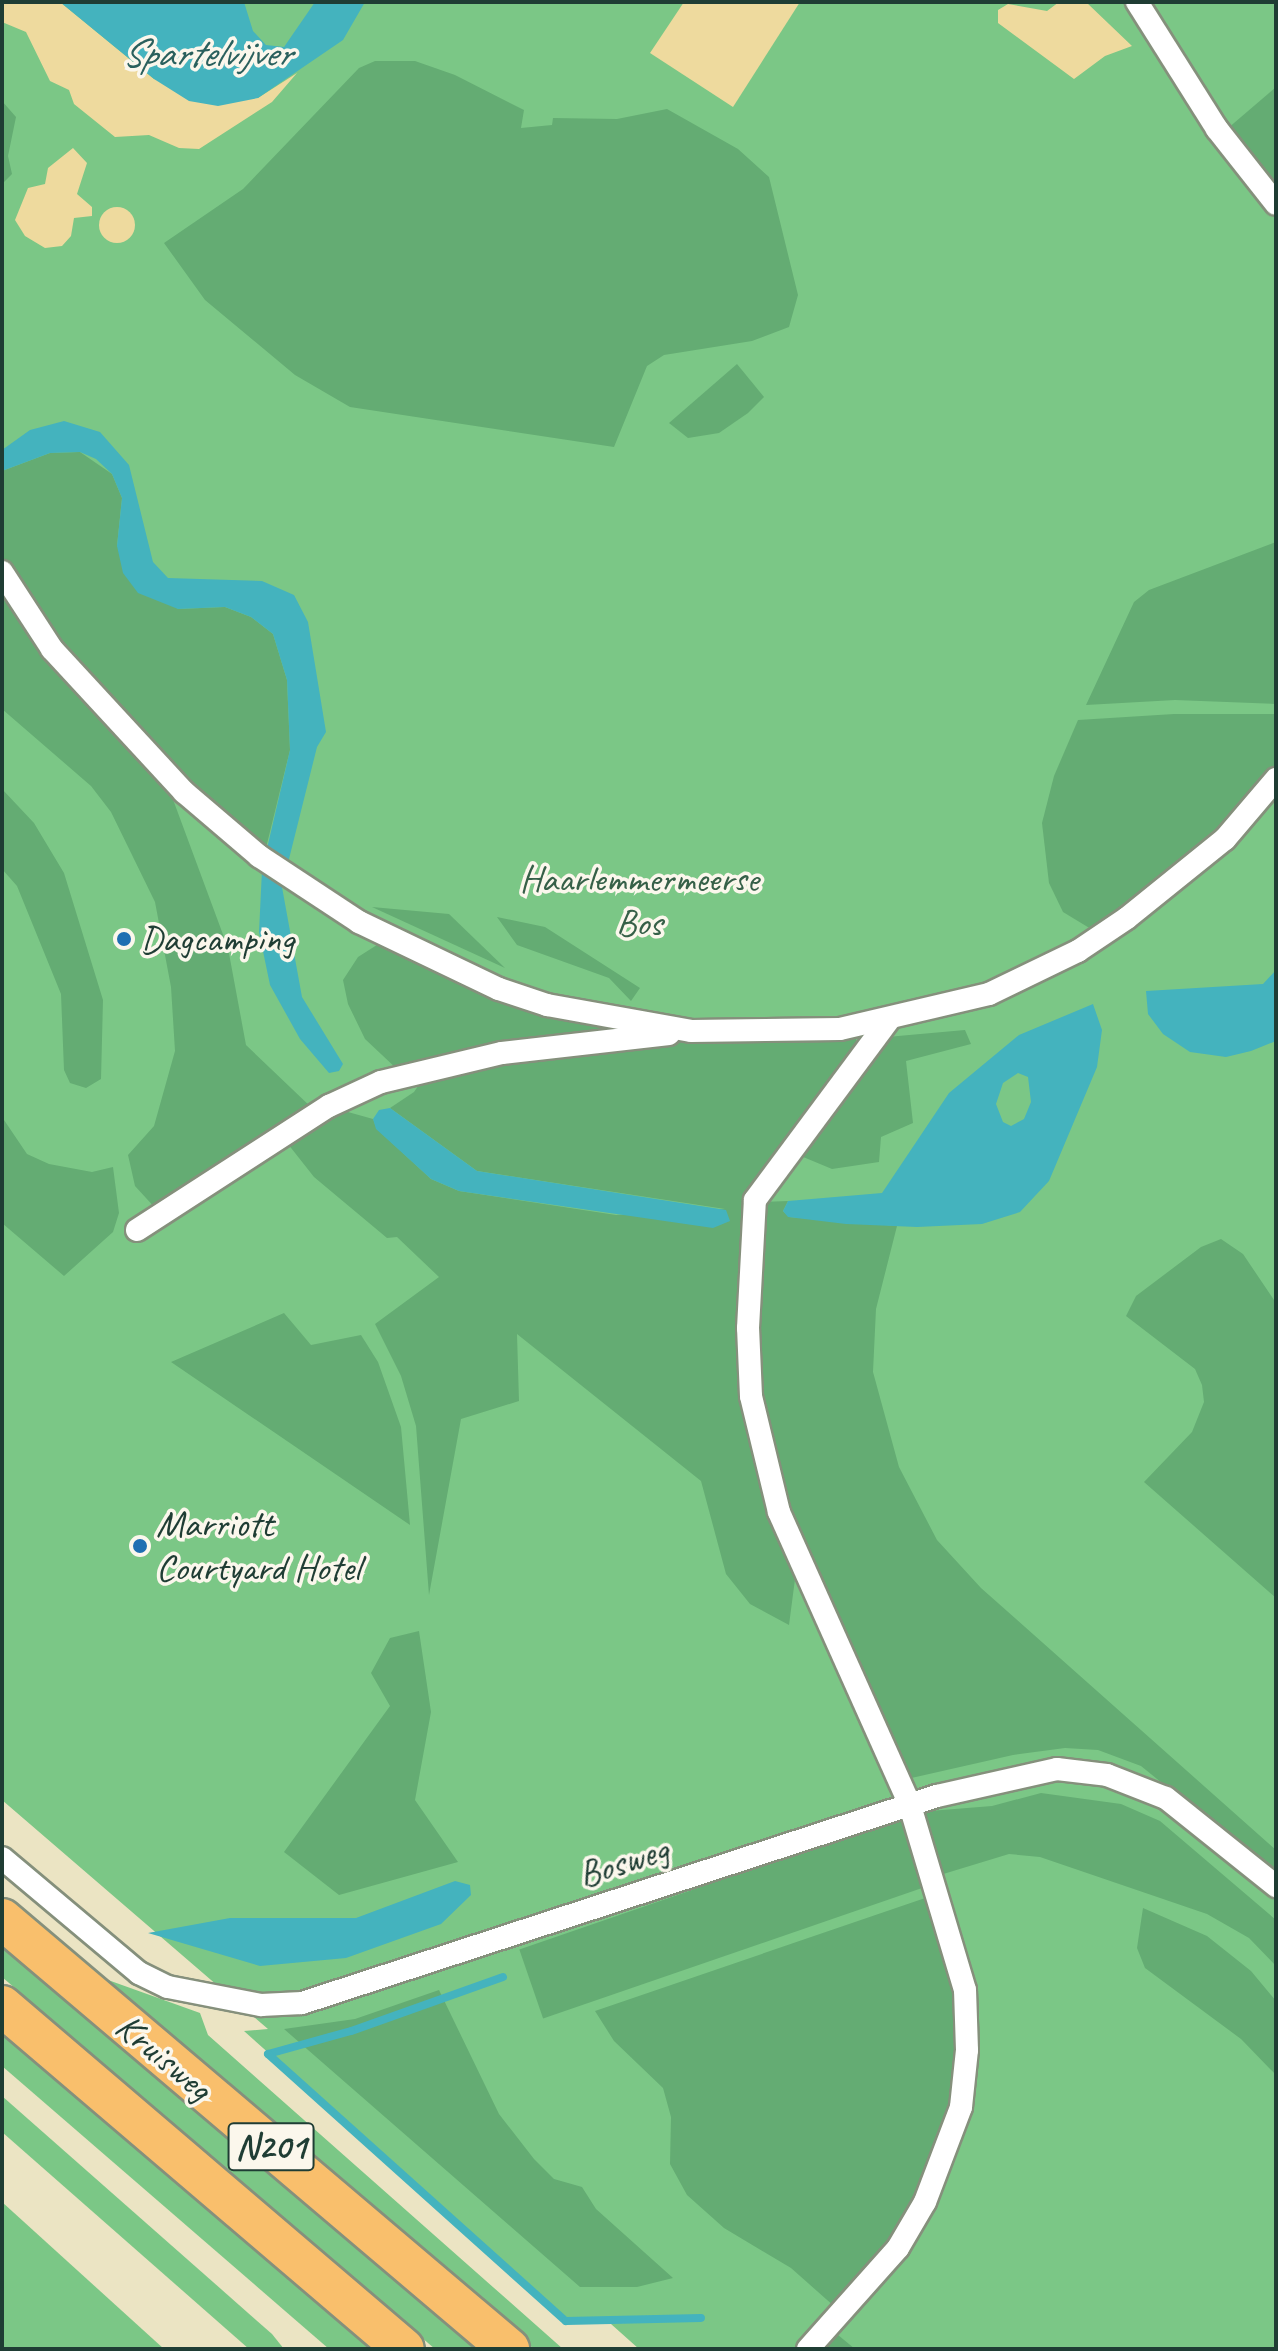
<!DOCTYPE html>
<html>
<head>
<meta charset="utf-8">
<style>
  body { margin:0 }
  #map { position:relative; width:1278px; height:2351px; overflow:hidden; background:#ebe4c3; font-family:Caveat,sans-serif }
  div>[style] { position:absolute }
  .green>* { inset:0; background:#7bc786 }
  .forest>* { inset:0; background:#64ac73; transform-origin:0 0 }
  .sand>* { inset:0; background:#eeda9e }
  .round { border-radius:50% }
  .water>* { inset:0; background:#44b3be }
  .stream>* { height:8px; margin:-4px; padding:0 4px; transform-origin:4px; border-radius:4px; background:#44b3be }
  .roads { filter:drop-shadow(2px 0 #85907c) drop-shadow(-2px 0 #85907c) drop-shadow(0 2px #85907c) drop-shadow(0 -2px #85907c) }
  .street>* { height:22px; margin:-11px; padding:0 11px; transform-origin:11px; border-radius:11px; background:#fff }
  .highway>* { height:40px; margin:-20px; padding:0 20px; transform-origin:20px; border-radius:20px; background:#f9bf6c }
  .dots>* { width:22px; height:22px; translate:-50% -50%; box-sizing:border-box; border:4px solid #fbf7ec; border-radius:50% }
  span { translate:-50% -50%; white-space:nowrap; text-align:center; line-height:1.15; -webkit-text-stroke:7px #fbf7ec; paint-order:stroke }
  .shield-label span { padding:2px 6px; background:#fbf7ec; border:2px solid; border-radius:6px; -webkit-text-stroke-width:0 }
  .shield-label { font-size:36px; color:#1f3d34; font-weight:700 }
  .park-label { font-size:38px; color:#366048 }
  .poi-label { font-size:38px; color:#1f3d34 }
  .left { translate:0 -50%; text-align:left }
  .street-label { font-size:38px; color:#1f3d34 }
  .water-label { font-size:40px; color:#2a605d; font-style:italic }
  .frame { position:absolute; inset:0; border:4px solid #1f3d34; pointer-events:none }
</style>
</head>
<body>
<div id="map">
  <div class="green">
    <div style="clip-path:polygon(2px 2px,1276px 2px,1276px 2349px,639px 2349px,611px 2324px,571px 2322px,244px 2031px,268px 2029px,2px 1800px)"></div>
    <div style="clip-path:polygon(2px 1946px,137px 2053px,485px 2349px,435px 2349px,2px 1977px)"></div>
    <div style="clip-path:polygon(108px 1980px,200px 2013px,208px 2035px,563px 2349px,534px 2349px)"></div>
    <div style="clip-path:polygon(2px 2031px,374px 2349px,329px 2349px,2px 2066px)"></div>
    <div style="clip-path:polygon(2px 2096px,272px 2334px,284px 2349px,249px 2349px,2px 2132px)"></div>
    <div style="clip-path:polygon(2px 2202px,164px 2349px,2px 2349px)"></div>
  </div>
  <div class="forest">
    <div style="clip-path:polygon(375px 61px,415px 61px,455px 75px,524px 110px,521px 128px,552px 125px,553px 118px,617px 119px,667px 109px,738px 149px,769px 177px,798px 295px,789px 327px,752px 341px,664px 355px,647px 366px,614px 447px,350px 407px,295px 375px,205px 300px,164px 243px,243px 189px,359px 68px)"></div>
    <div style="clip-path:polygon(1276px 87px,1276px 180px,1264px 177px,1227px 129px)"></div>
    <div style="clip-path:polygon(2px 101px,16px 117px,8px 156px,12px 174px,2px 184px)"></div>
    <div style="clip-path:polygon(737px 364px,764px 397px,748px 413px,719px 433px,688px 438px,669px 423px)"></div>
    <div style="clip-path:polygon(80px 452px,112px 474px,122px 498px,117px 546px,178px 609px,225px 607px,251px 617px,273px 634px,287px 680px,290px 750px,266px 848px,185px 782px,58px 642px,2px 560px,2px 471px,50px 453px)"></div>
    <div style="clip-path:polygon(1276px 542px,1276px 704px,1175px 700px,1086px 705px,1134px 602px,1149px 590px)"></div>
    <div style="clip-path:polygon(2px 589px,168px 786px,228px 948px,246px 1045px,313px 1109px,157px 1210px,135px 1186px,128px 1155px,154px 1126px,175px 1051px,171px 987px,155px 902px,111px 812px,91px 786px,2px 709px)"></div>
    <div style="clip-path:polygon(1174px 714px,1276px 714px,1276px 769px,1175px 871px,1091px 929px,1063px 912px,1049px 883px,1042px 823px,1054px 776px,1078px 720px)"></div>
    <div style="clip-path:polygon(2px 789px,34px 823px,64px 873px,103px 1000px,101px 1079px,86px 1088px,70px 1083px,64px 1070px,61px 994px,17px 886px,2px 869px)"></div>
    <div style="clip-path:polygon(372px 907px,449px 914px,505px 968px)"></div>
    <div style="clip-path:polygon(497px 917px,545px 927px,640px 988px,631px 1001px,609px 978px,517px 945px)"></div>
    <div style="clip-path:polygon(380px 943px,498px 998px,653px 1031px,398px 1070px,365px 1039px,348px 1004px,343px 980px,358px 957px)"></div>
    <div style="clip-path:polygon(965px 1030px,971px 1044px,906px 1061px,913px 1123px,881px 1137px,879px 1162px,832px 1169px,796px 1154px,887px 1037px)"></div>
    <div style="clip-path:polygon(843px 1034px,856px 1038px,858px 1049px,748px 1190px,739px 1327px,797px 1564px,789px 1625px,750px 1604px,726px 1574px,701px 1481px,517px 1334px,519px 1401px,461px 1419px,429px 1595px,416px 1426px,401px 1376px,375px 1324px,439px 1277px,397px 1237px,387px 1238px,314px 1177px,284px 1139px,320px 1118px,348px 1112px,373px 1119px,377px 1129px,431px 1179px,459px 1191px,616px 1215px,725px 1209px,477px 1171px,390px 1108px,414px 1092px,427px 1073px,669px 1042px)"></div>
    <div style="clip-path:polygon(2px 1117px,27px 1154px,49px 1164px,92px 1172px,113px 1167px,119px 1213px,113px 1232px,64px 1276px,2px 1223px)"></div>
    <div style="clip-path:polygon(788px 1201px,783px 1211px,789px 1217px,897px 1226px,876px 1309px,873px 1372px,899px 1467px,937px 1540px,981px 1588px,1276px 1850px,1276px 1875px,1141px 1766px,1098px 1750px,1065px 1748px,1013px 1755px,907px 1779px,796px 1542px,759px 1395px,762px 1202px)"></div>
    <div style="clip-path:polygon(1221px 1239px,1243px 1254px,1276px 1303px,1276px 1598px,1144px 1482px,1192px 1432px,1204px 1402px,1202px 1385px,1195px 1369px,1126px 1316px,1136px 1296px,1201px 1247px)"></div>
    <div style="clip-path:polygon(284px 1313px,311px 1345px,361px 1335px,378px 1362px,401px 1427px,410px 1525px,171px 1362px)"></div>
    <div style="clip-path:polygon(419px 1631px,431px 1712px,415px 1800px,458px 1862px,339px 1895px,284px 1852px,390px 1706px,371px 1673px,390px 1638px)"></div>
    <div style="clip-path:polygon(1041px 1793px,1121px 1804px,1160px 1821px,1276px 1920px,1276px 1966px,1249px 1938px,1207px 1914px,1040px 1857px,1009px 1854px,940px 1875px,917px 1812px,992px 1806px)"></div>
    <div style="left:907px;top:1816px;width:73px;height:410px;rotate:71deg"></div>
    <div style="clip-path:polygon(934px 1895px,952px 1962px,960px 2050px,954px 2105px,941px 2150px,891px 2245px,835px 2307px,791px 2268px,724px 2228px,687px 2195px,670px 2164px,671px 2117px,663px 2088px,614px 2041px,595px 2011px)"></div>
    <div style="clip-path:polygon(1143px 1908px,1207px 1936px,1251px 1971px,1276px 2001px,1276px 2075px,1241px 2039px,1145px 1968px,1137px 1948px)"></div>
    <div style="clip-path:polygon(439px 1990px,499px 2114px,534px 2159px,554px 2179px,582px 2187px,596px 2209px,673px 2278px,637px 2287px,580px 2287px,284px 2029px,355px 2019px)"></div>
    <div style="clip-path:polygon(832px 2330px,855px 2349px,816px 2349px)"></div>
  </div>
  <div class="sand">
    <div style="clip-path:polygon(2px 2px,60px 2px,154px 79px,258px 98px,297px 73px,272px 102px,199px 149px,179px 148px,149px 135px,115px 137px,74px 104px,69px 90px,50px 81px,26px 32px,2px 22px)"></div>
    <div style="clip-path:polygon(684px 2px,800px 2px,733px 107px,650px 53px)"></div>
    <div style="clip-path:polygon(1059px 2px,1086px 2px,1132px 46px,1105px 56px,1074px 79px,998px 23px,998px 10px,1008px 4px,1047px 11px)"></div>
    <div style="clip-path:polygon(73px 148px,87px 163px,77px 194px,92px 207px,92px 216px,74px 218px,71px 236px,62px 246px,45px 248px,25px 236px,15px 220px,28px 188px,45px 184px,48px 168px)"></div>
    <div class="round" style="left:99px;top:207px;width:36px;height:36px"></div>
  </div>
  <div class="water">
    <div style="clip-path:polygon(60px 2px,244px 2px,253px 31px,266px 45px,284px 47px,315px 2px,365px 2px,343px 40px,258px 98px,218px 106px,189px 101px,154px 79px)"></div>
    <div style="clip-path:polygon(64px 421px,100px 432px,129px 465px,153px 562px,168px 578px,262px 581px,294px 595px,308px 622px,326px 732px,317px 747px,282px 887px,302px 997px,343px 1064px,339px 1071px,329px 1073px,300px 1039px,270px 985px,259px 932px,262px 870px,290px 750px,287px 680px,273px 634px,251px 617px,225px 607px,178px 609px,138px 593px,123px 573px,117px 546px,122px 498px,112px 474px,96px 459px,80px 452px,50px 453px,2px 471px,2px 450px,30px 430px)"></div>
    <div style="clip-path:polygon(1276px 970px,1276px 1041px,1251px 1051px,1226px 1057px,1190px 1052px,1163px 1034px,1148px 1014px,1146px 991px,1263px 984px)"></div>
    <div style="clip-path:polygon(evenodd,1093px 1004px,1102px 1030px,1097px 1067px,1049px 1181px,1020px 1212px,982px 1224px,917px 1227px,846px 1224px,788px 1217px,783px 1211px,788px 1201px,882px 1193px,949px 1093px,1019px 1035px,1093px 1004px,1018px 1073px,1028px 1077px,1031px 1102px,1024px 1119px,1011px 1126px,1003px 1122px,996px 1104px,1003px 1083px,1018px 1073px)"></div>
    <div style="clip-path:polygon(390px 1108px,477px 1171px,726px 1210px,730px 1221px,713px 1228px,459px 1191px,431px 1179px,376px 1129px,373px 1119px,379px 1110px)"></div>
    <div style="clip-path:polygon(455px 1881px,470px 1885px,471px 1895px,441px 1924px,346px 1958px,260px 1966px,148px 1933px,230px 1918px,356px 1918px)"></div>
  </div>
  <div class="stream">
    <div style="left:503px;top:1977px;width:161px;rotate:160.4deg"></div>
    <div style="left:351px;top:2031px;width:86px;rotate:164.5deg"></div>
    <div style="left:268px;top:2054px;width:400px;rotate:41.9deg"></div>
    <div style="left:566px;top:2321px;width:135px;rotate:-1.3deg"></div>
  </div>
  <div class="roads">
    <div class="street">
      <div style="left:1137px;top:2px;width:150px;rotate:57.8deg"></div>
      <div style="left:1217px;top:129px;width:95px;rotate:51.8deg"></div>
      <div style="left:2px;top:572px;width:92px;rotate:57deg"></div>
      <div style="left:52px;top:649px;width:195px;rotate:47.3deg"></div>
      <div style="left:184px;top:792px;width:99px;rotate:40.5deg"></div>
      <div style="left:259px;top:856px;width:120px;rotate:33.4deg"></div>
      <div style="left:359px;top:922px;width:155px;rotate:25.6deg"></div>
      <div style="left:499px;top:989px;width:51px;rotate:18.4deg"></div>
      <div style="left:547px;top:1005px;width:146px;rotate:10.2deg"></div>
      <div style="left:691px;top:1031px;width:149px;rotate:-0.8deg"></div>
      <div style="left:840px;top:1029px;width:153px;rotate:-13.2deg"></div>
      <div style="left:989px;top:994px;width:99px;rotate:-25.8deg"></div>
      <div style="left:1078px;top:951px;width:59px;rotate:-34deg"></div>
      <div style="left:1127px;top:918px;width:126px;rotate:-38.9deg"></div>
      <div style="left:1225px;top:839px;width:79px;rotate:-49.6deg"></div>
      <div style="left:137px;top:1230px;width:229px;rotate:-32.9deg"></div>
      <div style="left:329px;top:1106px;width:57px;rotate:-24.8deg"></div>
      <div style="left:381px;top:1082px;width:124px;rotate:-13.5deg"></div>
      <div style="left:502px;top:1053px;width:168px;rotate:-6.5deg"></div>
      <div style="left:2px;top:1858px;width:179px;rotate:40deg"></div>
      <div style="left:139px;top:1973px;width:32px;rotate:26deg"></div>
      <div style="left:168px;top:1987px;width:95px;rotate:11deg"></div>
      <div style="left:261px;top:2005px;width:41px;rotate:-2.8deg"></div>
      <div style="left:302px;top:2003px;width:668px;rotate:-18.06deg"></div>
      <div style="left:937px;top:1796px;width:123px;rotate:-12.7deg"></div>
      <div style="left:1057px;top:1769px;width:50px;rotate:6.8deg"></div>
      <div style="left:1107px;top:1775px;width:63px;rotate:21.3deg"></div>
      <div style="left:1166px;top:1798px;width:141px;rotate:38.7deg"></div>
      <div style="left:808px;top:2349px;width:135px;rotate:-48.3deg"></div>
      <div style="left:898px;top:2248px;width:53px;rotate:-59.6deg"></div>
      <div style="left:925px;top:2202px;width:102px;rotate:-69.2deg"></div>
      <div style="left:961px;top:2107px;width:57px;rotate:-84deg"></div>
      <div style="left:967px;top:2050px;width:60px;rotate:-91.9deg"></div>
      <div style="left:965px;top:1990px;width:193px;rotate:-106.6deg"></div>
      <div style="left:910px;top:1805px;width:321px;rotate:-114.1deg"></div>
      <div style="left:779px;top:1512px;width:119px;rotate:-103.6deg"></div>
      <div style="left:751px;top:1396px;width:68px;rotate:-92.5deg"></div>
      <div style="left:748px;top:1328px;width:128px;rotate:-86.9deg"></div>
      <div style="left:755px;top:1200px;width:223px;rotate:-53.4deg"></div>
    </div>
    <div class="highway">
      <div style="left:2px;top:1919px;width:665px;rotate:40.3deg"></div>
      <div style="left:2px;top:2006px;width:528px;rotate:40.47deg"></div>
    </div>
  </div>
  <div class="dots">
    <div style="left:124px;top:939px;background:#1f6fb2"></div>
    <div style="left:140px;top:1546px;background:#1f6fb2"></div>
  </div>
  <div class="shield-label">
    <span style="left:271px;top:2147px">N201</span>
  </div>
  <div class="park-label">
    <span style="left:639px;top:901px">Haarlemmermeerse<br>Bos</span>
  </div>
  <div class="poi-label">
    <span class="left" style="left:140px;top:939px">Dagcamping</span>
    <span class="left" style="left:156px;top:1546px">Marriott<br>Courtyard Hotel</span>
  </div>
  <div class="street-label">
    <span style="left:623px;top:1862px;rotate:-18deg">Bosweg</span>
    <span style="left:164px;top:2057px;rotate:40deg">Kruisweg</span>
  </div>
  <div class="water-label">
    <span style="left:206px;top:53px">Spartelvijver</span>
  </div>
  <div class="frame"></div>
</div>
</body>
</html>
